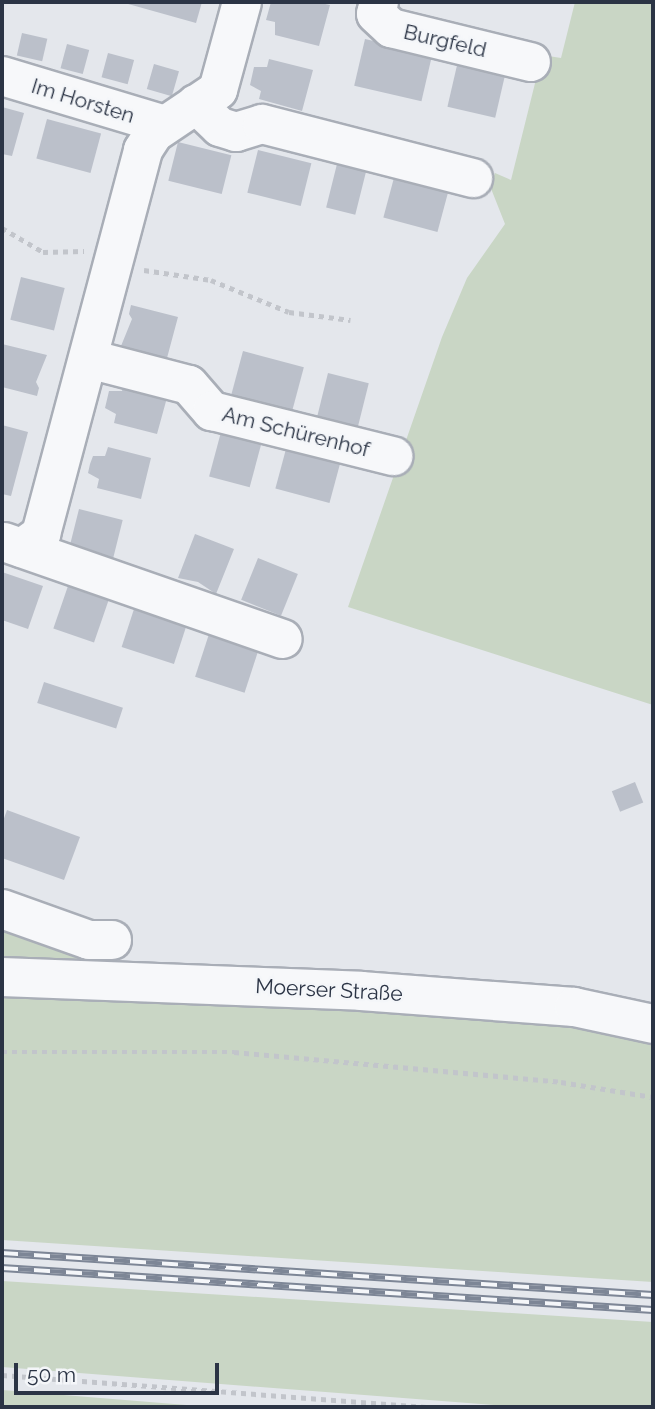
<!DOCTYPE html>
<html>
<head>
<meta charset="utf-8">
<style>
  body { margin:0 }
  #map { position:relative; width:655px; height:1409px; overflow:hidden; background:#e4e7ec; font-family:Raleway,sans-serif }
  div>[style] { position:absolute }
  .green>* { inset:0; background:#c9d6c5 }
  .building>* { inset:0; background:#bbc0ca; transform-origin:0 0 }
  .path>* { height:4.5px; margin-top:-2.25px; transform-origin:0; background:repeating-linear-gradient(90deg,#c2c5cb 0 5px,transparent 0 10px) }
  .roads { filter:drop-shadow(2px 0 #a9aeb7) drop-shadow(-2px 0 #a9aeb7) drop-shadow(0 2px #a9aeb7) drop-shadow(0 -2px #a9aeb7) }
  .minor>* { height:38px; margin:-19px; padding:0 19px; transform-origin:19px; border-radius:19px; background:#f7f8fa }
  .rail>* { height:8px; margin-top:-4px; transform-origin:0; background:repeating-linear-gradient(90deg,#f4f6f9 0 16px,#7d8696 0 32px); box-sizing:border-box; border-block:2px solid #7d8696 }
  span { translate:-50% -50%; white-space:nowrap; text-align:center; line-height:1.15; -webkit-text-stroke:5px #f4f6f9; paint-order:stroke }
  .street-label { font-size:21px; color:#2b3445 }
  .frame { position:absolute; inset:0; border:4px solid #2b3445; pointer-events:none }
  .scale { position:absolute; left:14px; top:1363px; width:205px; height:32px; box-sizing:border-box; border:4px solid #2b3445; border-top:0; padding-left:9px; font-size:21px; line-height:24px; white-space:nowrap; color:#2b3445; -webkit-text-stroke:5px #f4f6f9; paint-order:stroke }
</style>
</head>
<body>
<div id="map">
  <div class="green">
    <div style="clip-path:polygon(575px 2px,653px 2px,653px 705px,348px 607px,442px 337px,467px 278px,505px 224px,490px 186px,495px 173px,511px 180px,542px 55px,561px 58px)"></div>
    <div style="clip-path:polygon(2px 918px,90px 953px,92px 962px,2px 958px)"></div>
    <div style="clip-path:polygon(2px 996px,186px 998px,570px 1019px,653px 1038px,653px 1282px,2px 1240px)"></div>
    <div style="clip-path:polygon(2px 1281px,653px 1322px,653px 1407px,519px 1407px,2px 1367px)"></div>
    <div style="clip-path:polygon(2px 1390px,211px 1407px,2px 1407px)"></div>
  </div>
  <div class="building">
    <div style="clip-path:polygon(121px 2px,202px 2px,196px 23px)"></div>
    <div style="clip-path:polygon(271px 2px,316px 2px,330px 5px,319px 46px,275px 35px,275px 22px,266px 20px)"></div>
    <div style="left:22px;top:33px;width:26px;height:23px;rotate:13deg"></div>
    <div style="left:365px;top:39px;width:69px;height:48px;rotate:13deg"></div>
    <div style="left:67px;top:44px;width:23px;height:25px;rotate:15deg"></div>
    <div style="left:108px;top:53px;width:27px;height:25px;rotate:15deg"></div>
    <div style="clip-path:polygon(269px 59px,313px 70px,302px 111px,259px 99px,261px 91px,250px 85px,254px 67px,267px 67px)"></div>
    <div style="left:458px;top:61px;width:49px;height:47px;rotate:13deg"></div>
    <div style="left:154px;top:64px;width:26px;height:26px;rotate:16deg"></div>
    <div style="clip-path:polygon(2px 107px,24px 113px,12px 156px,2px 154px)"></div>
    <div style="left:47px;top:119px;width:56px;height:41px;rotate:15deg"></div>
    <div style="left:178px;top:142px;width:55px;height:40px;rotate:14deg"></div>
    <div style="left:258px;top:150px;width:55px;height:44px;rotate:14deg"></div>
    <div style="left:338px;top:160px;width:30px;height:49px;rotate:14deg"></div>
    <div style="left:395px;top:174px;width:56px;height:45px;rotate:15deg"></div>
    <div style="left:21px;top:277px;width:45px;height:44px;rotate:14deg"></div>
    <div style="clip-path:polygon(131px 305px,178px 317px,167px 358px,121px 346px,132px 319px,129px 314px)"></div>
    <div style="clip-path:polygon(2px 344px,47px 355px,36px 382px,39px 388px,37px 396px,2px 387px)"></div>
    <div style="left:243px;top:351px;width:63px;height:46px;rotate:15deg"></div>
    <div style="left:328px;top:373px;width:42px;height:45px;rotate:14deg"></div>
    <div style="clip-path:polygon(124px 382px,168px 394px,157px 434px,114px 423px,116px 414px,105px 408px,109px 391px,122px 391px)"></div>
    <div style="clip-path:polygon(2px 425px,28px 432px,11px 496px,2px 494px)"></div>
    <div style="left:221px;top:432px;width:42px;height:46px;rotate:15deg"></div>
    <div style="clip-path:polygon(108px 447px,151px 458px,141px 499px,97px 488px,99px 479px,88px 473px,90px 464px,93px 456px,105px 456px)"></div>
    <div style="left:286px;top:449px;width:56px;height:41px;rotate:15deg"></div>
    <div style="left:79px;top:509px;width:45px;height:42px;rotate:14deg"></div>
    <div style="clip-path:polygon(195px 534px,234px 549px,216px 594px,198px 582px,178px 578px)"></div>
    <div style="left:258px;top:558px;width:43px;height:45px;rotate:22deg"></div>
    <div style="clip-path:polygon(2px 572px,43px 586px,28px 629px,2px 620px)"></div>
    <div style="left:68px;top:586px;width:43px;height:45px;rotate:19deg"></div>
    <div style="left:134px;top:609px;width:55px;height:40px;rotate:18deg"></div>
    <div style="left:209px;top:634px;width:52px;height:45px;rotate:18deg"></div>
    <div style="left:44px;top:682px;width:83px;height:22px;rotate:18deg"></div>
    <div style="left:635px;top:782px;width:22px;height:25px;rotate:68deg"></div>
    <div style="clip-path:polygon(7px 810px,80px 837px,64px 880px,2px 858px,2px 824px)"></div>
  </div>
  <div class="path">
    <div style="left:2px;top:228px;width:48px;rotate:30.3deg"></div>
    <div style="left:43px;top:252px;width:41px;rotate:-1.4deg"></div>
    <div style="left:144px;top:270px;width:68px;rotate:8.5deg"></div>
    <div style="left:211px;top:280px;width:84px;rotate:22.3deg"></div>
    <div style="left:289px;top:312px;width:62px;rotate:7.5deg"></div>
    <div style="left:2px;top:1052px;width:232px"></div>
    <div style="left:234px;top:1052px;width:328px;rotate:5.2deg"></div>
    <div style="left:561px;top:1082px;width:93px;rotate:9.3deg"></div>
    <div style="left:2px;top:1375px;width:429px;rotate:4.3deg"></div>
  </div>
  <div class="roads">
    <div class="minor">
      <div style="left:379px;top:2px;width:12px;rotate:104deg"></div>
      <div style="left:376px;top:14px;width:21px;rotate:43deg"></div>
      <div style="left:391px;top:28px;width:144px;rotate:13.7deg"></div>
      <div style="left:2px;top:76px;width:170px;rotate:16.7deg"></div>
      <div style="left:196px;top:104px;width:33px;rotate:44deg"></div>
      <div style="left:220px;top:127px;width:17px;rotate:17deg"></div>
      <div style="left:236px;top:132px;width:27px;rotate:-17deg"></div>
      <div style="left:262px;top:124px;width:218px;rotate:14.4deg"></div>
      <div style="left:89px;top:359px;width:103px;rotate:14.6deg"></div>
      <div style="left:189px;top:385px;width:35px;rotate:49deg"></div>
      <div style="left:212px;top:411px;width:187px;rotate:14deg"></div>
      <div style="left:4px;top:542px;width:295px;rotate:19.2deg"></div>
      <div style="left:22px;top:548px;width:24px;rotate:-36deg"></div>
      <div style="left:41px;top:534px;width:397px;rotate:-75.1deg"></div>
      <div style="left:143px;top:150px;width:20px;rotate:-57deg"></div>
      <div style="left:154px;top:133px;width:77px;rotate:-33.9deg"></div>
      <div style="left:218px;top:90px;width:91px;rotate:-74.7deg"></div>
      <div style="left:2px;top:909px;width:92px;rotate:19.6deg"></div>
      <div style="left:89px;top:940px;width:23px"></div>
      <div style="left:2px;top:977px;width:359px;rotate:2.2deg"></div>
      <div style="left:361px;top:991px;width:214px;rotate:4.3deg"></div>
      <div style="left:574px;top:1007px;width:81px;rotate:12.1deg"></div>
    </div>
  </div>
  <div class="rail">
    <div style="left:2px;top:1253px;width:652px;rotate:3.69deg"></div>
    <div style="left:2px;top:1268px;width:652px;rotate:3.69deg"></div>
  </div>
  <div class="street-label">
    <span style="left:445px;top:41px;rotate:13deg">Burgfeld</span>
    <span style="left:83px;top:101px;rotate:17deg">Im Horsten</span>
    <span style="left:296px;top:432px;rotate:14deg">Am Schürenhof</span>
    <span style="left:329px;top:990px;rotate:3deg">Moerser Straße</span>
  </div>
  <div class="frame"></div>
  <div class="scale">50 m</div>
</div>
</body>
</html>
